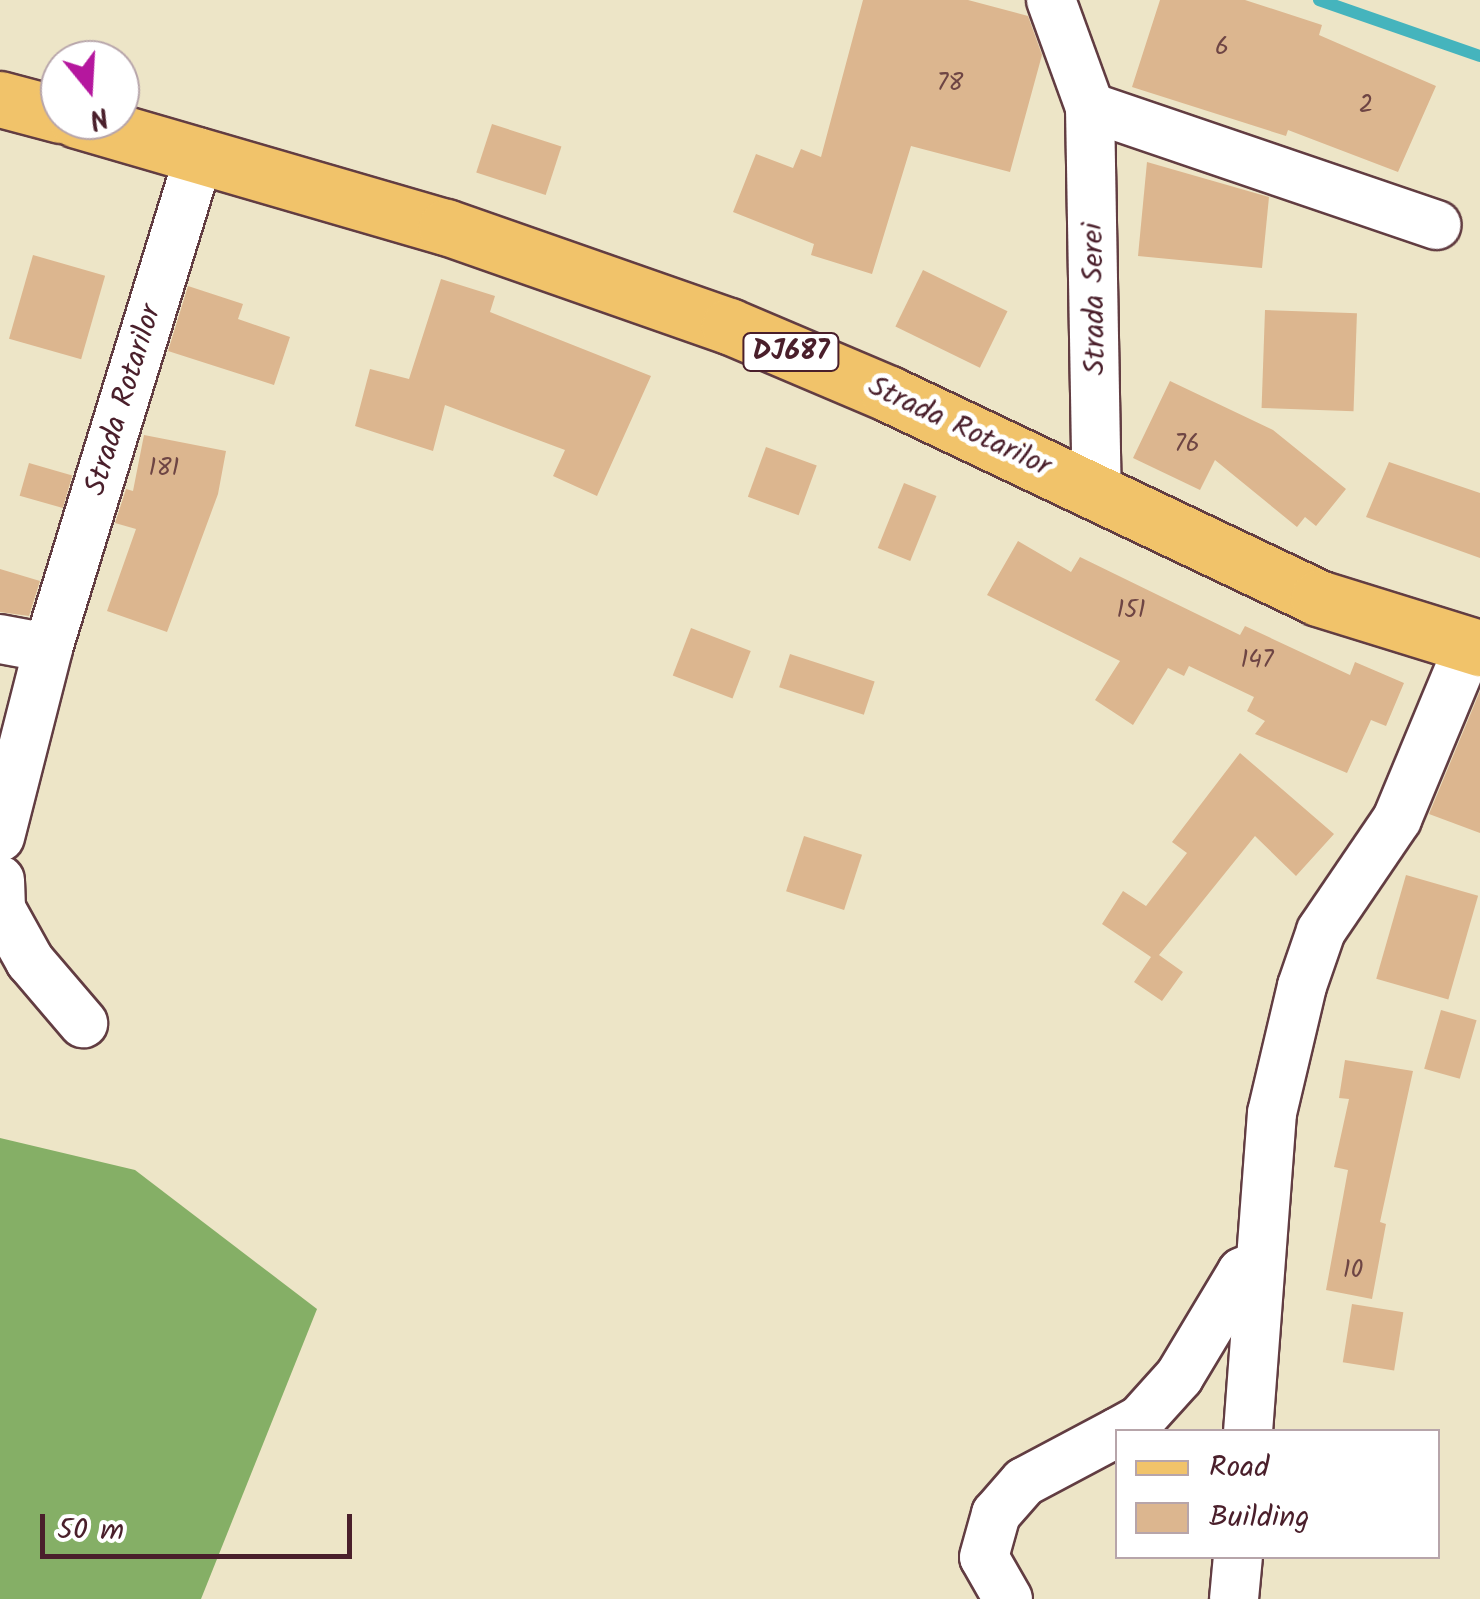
<!DOCTYPE html>
<html>
<head>
<meta charset="utf-8">
<style>
  body { margin:0 }
  #map { position:relative; width:1480px; height:1599px; overflow:hidden; background:#ede5c7; font-family:Kalam,sans-serif }
  div>[style] { position:absolute }
  .forest>* { inset:0; background:#85af66 }
  .stream>* { height:12px; margin:-6px; padding:0 6px; transform-origin:6px; border-radius:6px; background:#45b4bd }
  .building>* { inset:0; background:#dcb68f; transform-origin:0 0 }
  .roads { filter:drop-shadow(2px 0 #623d42) drop-shadow(-2px 0 #623d42) drop-shadow(0 2px #623d42) drop-shadow(0 -2px #623d42) }
  .minor>* { height:48px; margin:-24px; padding:0 24px; transform-origin:24px; border-radius:24px; background:#fff }
  .primary>* { height:55px; margin:-27.5px; padding:0 27.5px; transform-origin:27.5px; border-radius:27.5px; background:#f1c36a }
  span { translate:-50% -50%; white-space:nowrap; text-align:center; line-height:1.15; -webkit-text-stroke:10px #fff; paint-order:stroke }
  .number-label { font-size:25px; color:#6e4544 }
  .number-label span { -webkit-text-stroke-width:0 }
  .shield-label span { padding:2px 8px; background:#fff; border:2px solid; border-radius:8px; -webkit-text-stroke-width:0 }
  .shield-label { font-size:28px; color:#4a1f2b; font-weight:700 }
  .street-label { font-size:30px; color:#4a1f2b }
  .legend { position:absolute; left:1115px; top:1429px; width:325px; height:130px; box-sizing:border-box; background:#fff; border:2px solid #b7a5aa; margin:0; padding:12px 18px; list-style:none; font-size:30px; color:#4a1f2b }
  .legend li { display:flex; align-items:center; gap:20px; height:50px }
  .legend b { width:50px; border:2px solid #b7a5aa }
  .north { position:absolute; left:40px; top:40px; width:100px; height:100px; box-sizing:border-box; background:#fff; border:2px solid #b7a5aa; border-radius:50%; rotate:162deg; font-size:28px; font-weight:700; line-height:40px; text-align:center; color:#4a1f2b }
  .north::after { content:''; display:block; margin:auto; width:35px; height:45px; background:#b5179e; clip-path:polygon(50% 0,100% 100%,50% 72%,0 100%) }
  .scale { position:absolute; left:40px; top:1514px; width:312px; height:45px; box-sizing:border-box; border:5px solid #4a1f2b; border-top:0; padding-left:12px; font-size:30px; line-height:35px; white-space:nowrap; color:#4a1f2b; -webkit-text-stroke:8px #fff; paint-order:stroke }
</style>
</head>
<body>
<div id="map">
  <div class="forest">
    <div style="clip-path:polygon(0 1138px,135px 1170px,317px 1309px,201px 1599px,0 1599px)"></div>
  </div>
  <div class="stream">
    <div style="left:1319px;top:0;width:170px;rotate:19.2deg"></div>
  </div>
  <div class="building">
    <div style="clip-path:polygon(863px 0,968px 0,1028px 16px,1042px 55px,1010px 172px,911px 146px,872px 274px,811px 255px,814px 244px,733px 212px,756px 154px,793px 168px,801px 149px,821px 157px)"></div>
    <div style="clip-path:polygon(1160px 0,1245px 0,1322px 25px,1319px 35px,1436px 86px,1398px 172px,1288px 130px,1286px 136px,1132px 87px)"></div>
    <div style="left:492px;top:124px;width:73px;height:51px;rotate:18deg"></div>
    <div style="clip-path:polygon(1147px 162px,1269px 197px,1262px 268px,1138px 256px)"></div>
    <div style="left:33px;top:255px;width:75px;height:87px;rotate:16deg"></div>
    <div style="left:923px;top:270px;width:94px;height:63px;rotate:26deg"></div>
    <div style="clip-path:polygon(441px 279px,495px 296px,490px 312px,651px 376px,597px 496px,553px 476px,565px 450px,445px 405px,433px 451px,355px 426px,370px 369px,409px 379px)"></div>
    <div style="clip-path:polygon(188px 286px,243px 304px,238px 319px,290px 337px,274px 385px,168px 351px)"></div>
    <div style="left:1265px;top:310px;width:92px;height:98px;rotate:2deg"></div>
    <div style="clip-path:polygon(1170px 381px,1273px 430px,1346px 489px,1316px 526px,1305px 517px,1297px 527px,1215px 460px,1200px 490px,1133px 458px)"></div>
    <div style="clip-path:polygon(144px 435px,226px 451px,218px 494px,167px 632px,107px 611px,136px 529px,115px 523px,126px 489px,133px 491px)"></div>
    <div style="left:766px;top:447px;width:54px;height:53px;rotate:20deg"></div>
    <div style="clip-path:polygon(1389px 462px,1480px 493px,1480px 558px,1366px 517px)"></div>
    <div style="left:29px;top:463px;width:45px;height:34px;rotate:16deg"></div>
    <div style="left:904px;top:483px;width:35px;height:70px;rotate:22deg"></div>
    <div style="clip-path:polygon(1018px 541px,1071px 572px,1080px 557px,1240px 635px,1245px 626px,1350px 675px,1355px 662px,1404px 683px,1386px 726px,1371px 720px,1347px 773px,1255px 734px,1265px 721px,1247px 711px,1254px 697px,1189px 666px,1184px 676px,1168px 668px,1133px 725px,1095px 700px,1120px 661px,987px 595px)"></div>
    <div style="clip-path:polygon(0 569px,40px 581px,29px 616px,0 612px)"></div>
    <div style="left:691px;top:628px;width:64px;height:51px;rotate:21deg"></div>
    <div style="left:790px;top:654px;width:89px;height:35px;rotate:18deg"></div>
    <div style="clip-path:polygon(1480px 691px,1480px 833px,1429px 814px)"></div>
    <div style="clip-path:polygon(1240px 753px,1334px 834px,1296px 876px,1255px 836px,1159px 955px,1183px 972px,1162px 1001px,1134px 982px,1151px 957px,1102px 924px,1123px 891px,1146px 906px,1187px 853px,1172px 842px)"></div>
    <div style="left:804px;top:836px;width:61px;height:58px;rotate:18deg"></div>
    <div style="left:1406px;top:875px;width:75px;height:108px;rotate:16deg"></div>
    <div style="left:1441px;top:1010px;width:37px;height:61px;rotate:16deg"></div>
    <div style="clip-path:polygon(1345px 1060px,1413px 1071px,1380px 1222px,1386px 1224px,1372px 1299px,1326px 1290px,1348px 1170px,1334px 1167px,1349px 1099px,1339px 1098px)"></div>
    <div style="left:1352px;top:1304px;width:52px;height:59px;rotate:9deg"></div>
  </div>
  <div class="roads">
    <div class="minor">
      <div style="left:1051px;top:0;width:114px;rotate:70deg"></div>
      <div style="left:1090px;top:107px;width:385px;rotate:89deg"></div>
      <div style="left:1090px;top:107px;width:366px;rotate:18.8deg"></div>
      <div style="left:0;top:639px;width:49px;rotate:10.6deg"></div>
      <div style="left:0;top:837px;width:195px;rotate:-75.7deg"></div>
      <div style="left:48px;top:648px;width:518px;rotate:-72.93deg"></div>
      <div style="left:0;top:880px;width:29px;rotate:88deg"></div>
      <div style="left:1px;top:909px;width:60px;rotate:60.9deg"></div>
      <div style="left:30px;top:961px;width:82px;rotate:49.5deg"></div>
      <div style="left:1118px;top:1432px;width:26px;rotate:-29deg"></div>
      <div style="left:1141px;top:1419px;width:57px;rotate:-47.9deg"></div>
      <div style="left:1179px;top:1377px;width:122px;rotate:-59deg"></div>
      <div style="left:1242px;top:1272px;width:16px;rotate:-22deg"></div>
      <div style="left:1248px;top:1432px;width:320px;rotate:-85.7deg"></div>
      <div style="left:1272px;top:1113px;width:130px;rotate:-76.7deg"></div>
      <div style="left:1302px;top:986px;width:58px;rotate:-70.9deg"></div>
      <div style="left:1321px;top:931px;width:135px;rotate:-55.8deg"></div>
      <div style="left:1397px;top:819px;width:187px;rotate:-67.4deg"></div>
      <div style="left:1008px;top:1599px;width:48px;rotate:-119.7deg"></div>
      <div style="left:984px;top:1557px;width:45px;rotate:-74.4deg"></div>
      <div style="left:996px;top:1514px;width:43px;rotate:-48.8deg"></div>
      <div style="left:1024px;top:1482px;width:106px;rotate:-28deg"></div>
      <div style="left:1234px;top:1599px;width:43px;rotate:-84.7deg"></div>
    </div>
    <div class="primary">
      <div style="left:0;top:99px;width:62px;rotate:14.9deg"></div>
      <div style="left:77px;top:120px;width:384px;rotate:16.2deg"></div>
      <div style="left:446px;top:227px;width:300px;rotate:19.3deg"></div>
      <div style="left:729px;top:326px;width:174px;rotate:23deg"></div>
      <div style="left:889px;top:394px;width:475px;rotate:25.4deg"></div>
      <div style="left:1318px;top:598px;width:170px;rotate:17.2deg"></div>
    </div>
  </div>
  <div class="number-label">
    <span style="left:1222px;top:47px">6</span>
    <span style="left:950px;top:83px">78</span>
    <span style="left:1366px;top:105px">2</span>
    <span style="left:1187px;top:444px">76</span>
    <span style="left:164px;top:468px">181</span>
    <span style="left:1131px;top:610px">151</span>
    <span style="left:1257px;top:660px">147</span>
    <span style="left:1353px;top:1270px">10</span>
  </div>
  <div class="shield-label">
    <span style="left:791px;top:352px">DJ687</span>
  </div>
  <div class="street-label">
    <span style="left:1095px;top:299px;rotate:-91deg">Strada Serei</span>
    <span style="left:124px;top:400px;rotate:-73deg">Strada Rotarilor</span>
    <span style="left:959px;top:427px;rotate:25deg">Strada Rotarilor</span>
  </div>
  <ul class="legend">
  <li><b style="height:12px;background:#f1c36a"></b>Road</li>
  <li><b style="height:28px;background:#dcb68f"></b>Building</li>
  </ul>
  <div class="north">N</div>
  <div class="scale">50 m</div>
</div>
</body>
</html>
